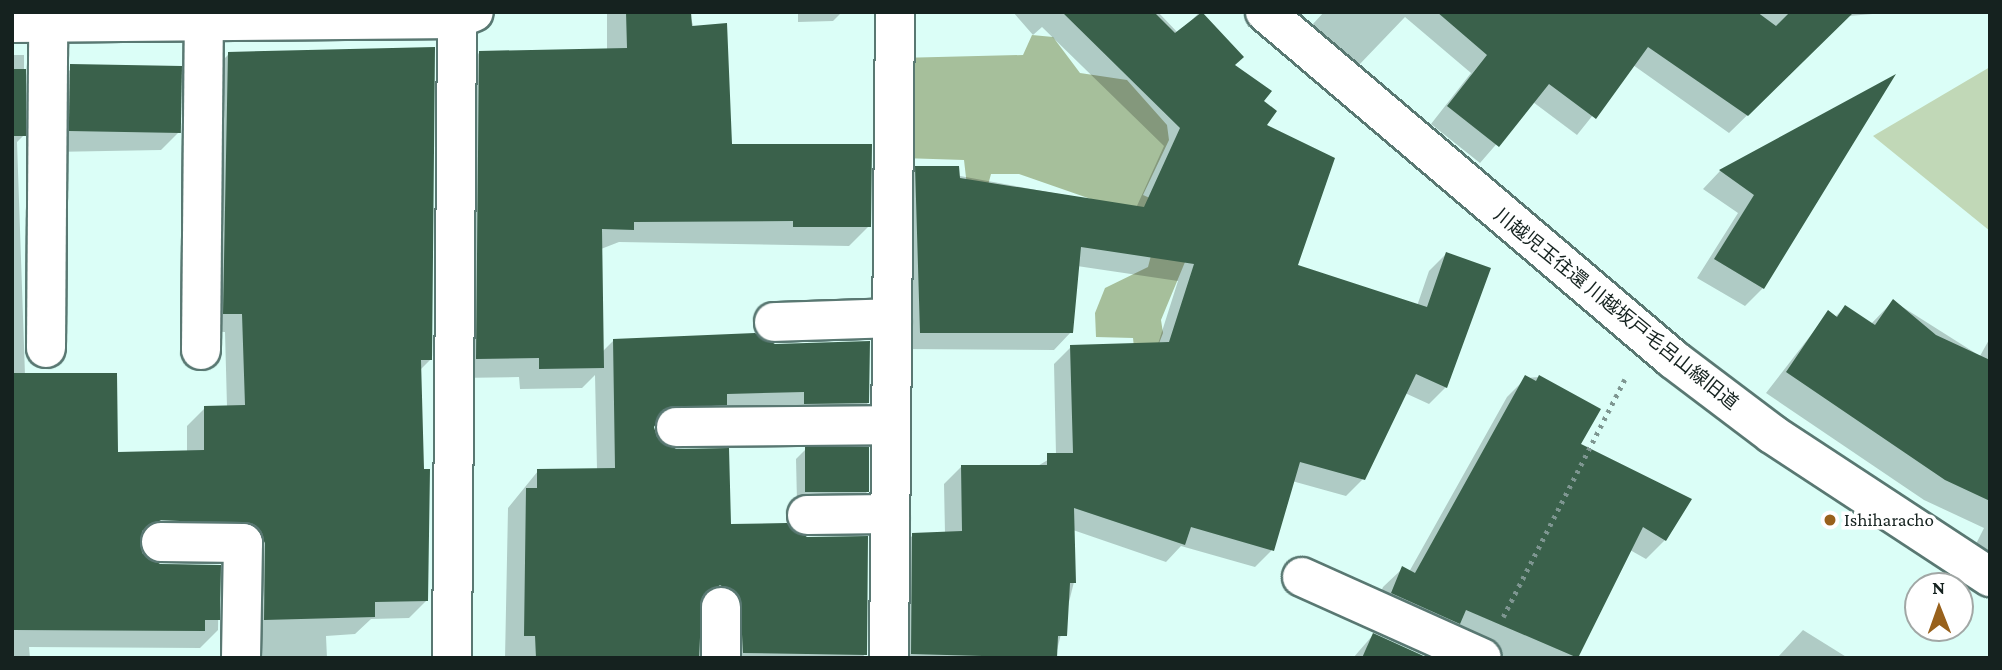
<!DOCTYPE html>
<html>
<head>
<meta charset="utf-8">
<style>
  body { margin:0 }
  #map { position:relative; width:2002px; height:670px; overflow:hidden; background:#dbfef7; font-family:"Crimson Pro","Noto Sans JP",serif }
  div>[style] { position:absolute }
  .green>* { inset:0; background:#c1d8b7 }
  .forest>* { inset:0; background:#a6bf9b }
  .shadow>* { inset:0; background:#0003 }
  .building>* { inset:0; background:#3a614b; transform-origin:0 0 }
  .path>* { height:4.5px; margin-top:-2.25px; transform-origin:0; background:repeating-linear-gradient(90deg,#7e9691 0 3.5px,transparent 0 8.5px) }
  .roads { filter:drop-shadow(2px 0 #597872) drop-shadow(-2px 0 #597872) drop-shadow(0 2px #597872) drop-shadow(0 -2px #597872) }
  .minor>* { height:38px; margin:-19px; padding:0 19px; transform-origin:19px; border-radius:19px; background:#fff }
  .dots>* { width:19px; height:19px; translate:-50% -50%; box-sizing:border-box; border:4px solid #fff; border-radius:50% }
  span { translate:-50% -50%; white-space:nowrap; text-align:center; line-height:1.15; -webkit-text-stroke:7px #fff; paint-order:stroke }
  .street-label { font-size:19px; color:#15221f }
  .poi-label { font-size:19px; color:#15221f }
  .left { translate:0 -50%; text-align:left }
  .frame { position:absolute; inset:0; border:14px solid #15221f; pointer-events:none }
  .north { position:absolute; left:1904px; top:572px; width:70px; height:70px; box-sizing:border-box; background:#fff; border:2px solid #a1a7a5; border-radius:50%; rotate:359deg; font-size:19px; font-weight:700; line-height:28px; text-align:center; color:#15221f }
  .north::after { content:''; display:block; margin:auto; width:24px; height:32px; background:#98611c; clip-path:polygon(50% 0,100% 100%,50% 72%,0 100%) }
</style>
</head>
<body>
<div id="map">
  <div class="green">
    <div style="clip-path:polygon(1990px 67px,1990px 231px,1873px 136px)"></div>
  </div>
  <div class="forest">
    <div style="clip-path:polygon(1032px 35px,1053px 37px,1080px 73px,1127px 80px,1167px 125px,1169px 140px,1143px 195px,1202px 221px,1161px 320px,1163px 333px,1139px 396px,1133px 338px,1096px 337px,1095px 313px,1105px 288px,1148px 267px,1154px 244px,1131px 213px,1019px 174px,991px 174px,987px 189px,968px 195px,964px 160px,902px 158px,898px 58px,1023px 55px)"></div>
  </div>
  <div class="shadow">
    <div style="clip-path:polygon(607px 12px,689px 12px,730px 146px,869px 226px,849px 246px,619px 242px,601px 249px,602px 352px,614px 340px,868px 403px,849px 421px,652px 426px,665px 448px,727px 450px,729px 526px,865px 654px,862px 658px,724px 658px,722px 615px,701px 603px,700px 658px,505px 658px,508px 508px,538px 471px,597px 470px,595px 375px,582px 388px,520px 389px,519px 377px,457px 378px,459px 73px,479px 53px,607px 50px)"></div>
    <div style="clip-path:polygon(798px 12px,842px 12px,833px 21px,798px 22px)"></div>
    <div style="clip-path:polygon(1013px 12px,1158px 12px,1178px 33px,1199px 13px,1242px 57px,1233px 66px,1262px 102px,1295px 266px,1417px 306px,1429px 271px,1446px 254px,1446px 387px,1429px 404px,1405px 393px,1363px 479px,1346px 496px,1292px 481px,1272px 550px,1255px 567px,1181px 546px,1166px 562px,1073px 530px,1074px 582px,1055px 658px,895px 658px,896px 552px,913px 535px,945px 534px,944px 484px,961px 467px,1036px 467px,1056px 455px,1054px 364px,1071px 347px,1158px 344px,1178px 281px,1077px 266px,1071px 332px,1054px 350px,903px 349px,899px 185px,916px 168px,1136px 208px,1164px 146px,1042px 27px,1033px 35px)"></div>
    <div style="clip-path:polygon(1324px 12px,1896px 12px,1849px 16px,1729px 133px,1633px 65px,1577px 135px,1533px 102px,1480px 163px,1431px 124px,1471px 73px,1405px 17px,1358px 66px,1312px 25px)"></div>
    <div style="clip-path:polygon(229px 54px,431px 359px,419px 371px,427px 600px,409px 618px,371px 619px,355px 634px,326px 636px,327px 658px,245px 658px,225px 538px,141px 537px,149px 563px,219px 566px,218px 630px,200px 648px,29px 647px,30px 658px,12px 658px,12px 55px,24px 55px,24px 135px,17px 142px,25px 375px,116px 453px,187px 452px,187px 426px,205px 408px,227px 407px,225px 332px,206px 331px,211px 72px)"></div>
    <div style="clip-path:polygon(70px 70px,179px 132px,161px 150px,51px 152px,52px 88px)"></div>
    <div style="clip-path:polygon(1891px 79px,1763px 288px,1745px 306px,1697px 278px,1738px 213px,1703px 189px,1720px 171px)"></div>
    <div style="clip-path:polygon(1893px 301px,1980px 356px,1990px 338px,1990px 554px,1975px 546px,1984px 528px,1924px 500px,1766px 393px,1828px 313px,1835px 317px,1845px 307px,1871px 324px)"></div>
    <div style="clip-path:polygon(1539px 377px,1579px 445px,1665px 540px,1646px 559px,1630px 550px,1576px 658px,1508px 658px,1451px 630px,1373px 612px,1383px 587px,1402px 569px,1409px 572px,1507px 397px,1526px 378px)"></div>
    <div style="clip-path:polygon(806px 449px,867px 492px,857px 502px,797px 502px,796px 459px)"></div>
    <div style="clip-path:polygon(1803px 630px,1848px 658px,1777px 658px)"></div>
    <div style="clip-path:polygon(1373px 635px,1424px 658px,1353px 658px)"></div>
  </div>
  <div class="building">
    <div style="clip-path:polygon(626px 12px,691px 12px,692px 26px,727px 23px,732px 144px,872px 144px,871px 227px,793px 227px,793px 221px,634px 222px,634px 230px,602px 229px,604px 368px,539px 369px,539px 358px,476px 359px,479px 51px,627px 48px)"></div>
    <div style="clip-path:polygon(1062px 12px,1154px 12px,1175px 33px,1202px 12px,1244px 57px,1235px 65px,1272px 91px,1264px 101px,1277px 111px,1267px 125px,1335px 158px,1298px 265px,1427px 307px,1446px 252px,1491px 268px,1447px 388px,1416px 374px,1365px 480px,1300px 462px,1274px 551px,1191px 527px,1185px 545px,1074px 508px,1076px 583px,1070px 583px,1067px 636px,1058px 636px,1057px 658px,911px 654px,912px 533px,962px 531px,961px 465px,1047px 465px,1047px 453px,1073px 453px,1070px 345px,1169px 342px,1194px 264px,1081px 247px,1073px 333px,920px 333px,915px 166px,959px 166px,960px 178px,1144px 207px,1180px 128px)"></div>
    <div style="clip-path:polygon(1437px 12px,1757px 12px,1776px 26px,1790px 12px,1854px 12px,1748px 116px,1648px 47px,1596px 119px,1549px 84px,1499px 147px,1447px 106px,1487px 55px)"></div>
    <div style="clip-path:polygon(435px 47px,432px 360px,421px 360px,424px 469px,430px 469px,428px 601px,375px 602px,375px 617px,264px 620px,265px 543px,255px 525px,161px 520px,142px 531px,142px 553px,160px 564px,221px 565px,220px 620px,205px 620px,205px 631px,12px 630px,12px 373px,117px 373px,118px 452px,204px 450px,204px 406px,245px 405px,242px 314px,223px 314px,228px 52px)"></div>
    <div style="left:182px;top:66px;width:67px;height:112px;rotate:91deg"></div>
    <div style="left:12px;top:69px;width:14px;height:67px"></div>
    <div style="clip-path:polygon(1896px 74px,1764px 289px,1714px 259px,1754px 195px,1719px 170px)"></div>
    <div style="clip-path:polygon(1893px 299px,1936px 335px,1990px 360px,1990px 501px,1945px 480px,1786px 372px,1828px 310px,1837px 317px,1845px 305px,1875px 325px)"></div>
    <div style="clip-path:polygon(755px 333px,775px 344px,870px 341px,869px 403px,804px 404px,804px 392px,727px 394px,727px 405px,664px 409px,654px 427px,657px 437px,676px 449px,729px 448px,731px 524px,787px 523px,807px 537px,868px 536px,867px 655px,743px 653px,740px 597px,720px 585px,702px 597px,699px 658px,536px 658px,535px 636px,524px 636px,526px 488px,537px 488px,537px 469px,615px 468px,613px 339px)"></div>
    <div style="clip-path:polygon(1525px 375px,1536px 381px,1539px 375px,1601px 409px,1581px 444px,1692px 499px,1666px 541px,1643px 527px,1578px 658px,1466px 610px,1460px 624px,1391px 593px,1402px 566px,1415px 573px)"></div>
    <div style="left:869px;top:447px;width:45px;height:64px;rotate:90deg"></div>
    <div style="clip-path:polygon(1373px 633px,1428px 658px,1362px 658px)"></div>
  </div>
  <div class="path">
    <div style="left:1503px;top:617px;width:267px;rotate:-62.9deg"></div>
  </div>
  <div class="roads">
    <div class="minor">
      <div style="left:1265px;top:12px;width:536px;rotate:40.38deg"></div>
      <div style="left:1673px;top:359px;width:124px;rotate:37.1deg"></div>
      <div style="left:1772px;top:434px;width:261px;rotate:33.3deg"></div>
      <div style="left:12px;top:23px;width:445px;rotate:-0.5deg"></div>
      <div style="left:457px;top:19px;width:18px;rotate:-22deg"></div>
      <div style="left:774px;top:322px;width:118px;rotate:-1.9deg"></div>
      <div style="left:46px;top:348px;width:325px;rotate:-89.6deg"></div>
      <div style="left:201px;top:350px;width:328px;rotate:-89.5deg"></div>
      <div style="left:676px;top:427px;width:215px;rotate:-0.5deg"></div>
      <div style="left:807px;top:515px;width:83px;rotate:-0.7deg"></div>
      <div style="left:161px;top:542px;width:82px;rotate:0.7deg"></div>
      <div style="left:243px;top:543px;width:115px;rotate:91deg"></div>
      <div style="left:1302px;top:577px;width:197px;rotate:24.2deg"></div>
      <div style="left:452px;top:658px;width:639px;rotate:-89.55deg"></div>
      <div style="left:721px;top:658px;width:51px;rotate:-90deg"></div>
      <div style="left:889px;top:658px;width:646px;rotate:-89.47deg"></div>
    </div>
  </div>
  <div class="dots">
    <div style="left:1830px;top:520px;background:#98611c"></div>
  </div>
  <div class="street-label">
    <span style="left:1616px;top:309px;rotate:39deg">川越児玉往還 川越坂戸毛呂山線旧道</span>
  </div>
  <div class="poi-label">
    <span class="left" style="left:1844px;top:520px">Ishiharacho</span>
  </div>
  <div class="frame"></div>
  <div class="north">N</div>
</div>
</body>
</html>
